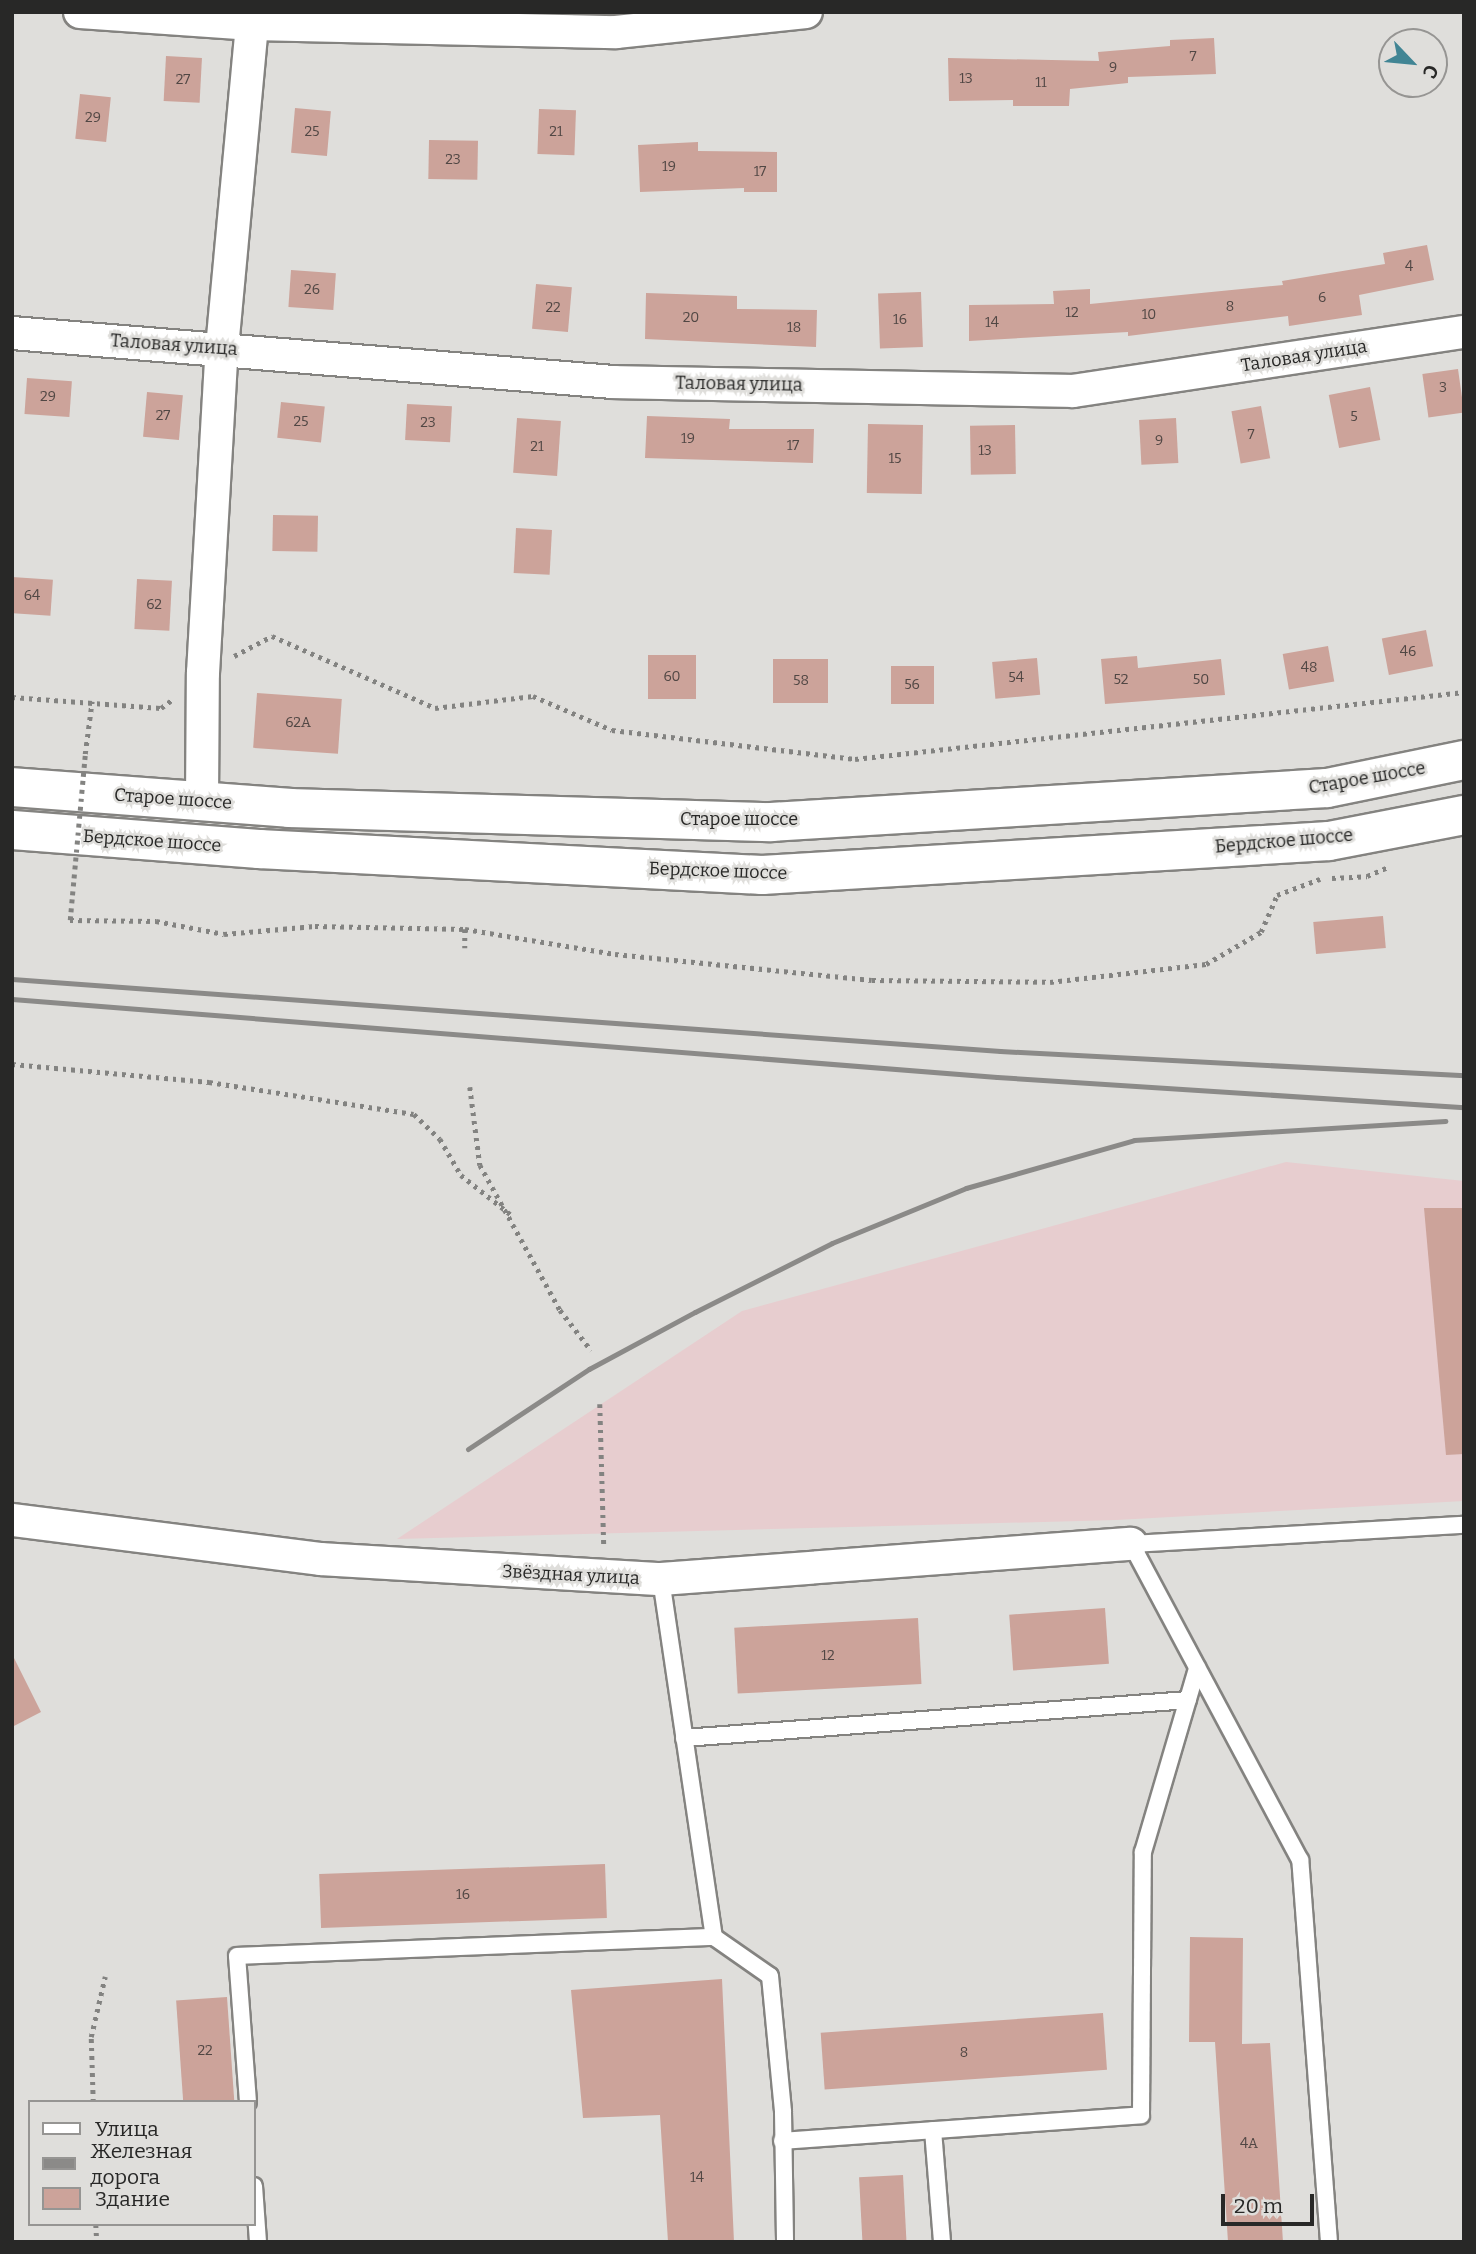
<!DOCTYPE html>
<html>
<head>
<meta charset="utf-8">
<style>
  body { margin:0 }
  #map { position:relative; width:1476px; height:2254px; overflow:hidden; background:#dfdedb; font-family:Bitter,serif }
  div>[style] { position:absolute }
  .industrial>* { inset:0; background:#e7cdcf }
  .building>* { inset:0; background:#cca39a; transform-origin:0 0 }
  .path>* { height:4.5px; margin-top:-2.25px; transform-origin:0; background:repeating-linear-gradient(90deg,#838381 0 3.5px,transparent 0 8.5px) }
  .roads { filter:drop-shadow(2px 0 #848380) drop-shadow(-2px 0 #848380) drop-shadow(0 2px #848380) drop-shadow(0 -2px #848380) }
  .service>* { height:16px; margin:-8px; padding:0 8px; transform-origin:8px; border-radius:8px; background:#fff }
  .minor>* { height:32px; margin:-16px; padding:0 16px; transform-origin:16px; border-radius:16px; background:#fff }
  .trunk>* { height:38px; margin:-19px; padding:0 19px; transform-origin:19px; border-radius:19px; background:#fff }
  .rail>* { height:5px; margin:-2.5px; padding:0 2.5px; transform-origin:2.5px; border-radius:2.5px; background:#8b8a88 }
  .path-bridge>* { height:4.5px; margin-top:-2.25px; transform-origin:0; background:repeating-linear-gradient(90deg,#838381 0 3.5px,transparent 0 8.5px) }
  span { translate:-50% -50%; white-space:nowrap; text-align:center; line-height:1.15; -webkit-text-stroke:5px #dfdedb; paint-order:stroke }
  .number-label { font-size:14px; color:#514744 }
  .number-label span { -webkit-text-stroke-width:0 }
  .street-label { font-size:18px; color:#282827 }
  .frame { position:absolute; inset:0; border:14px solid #282827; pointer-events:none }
  .legend { position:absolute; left:28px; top:2100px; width:228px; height:126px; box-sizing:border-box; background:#dfdedb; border:2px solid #969593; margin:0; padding:9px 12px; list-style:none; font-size:21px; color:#282827 }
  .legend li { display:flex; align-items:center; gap:14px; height:35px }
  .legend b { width:35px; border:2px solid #969593 }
  .north { position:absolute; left:1378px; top:28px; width:70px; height:70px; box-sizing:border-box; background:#dfdedb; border:2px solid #969593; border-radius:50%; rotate:116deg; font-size:19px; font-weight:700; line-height:28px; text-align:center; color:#282827 }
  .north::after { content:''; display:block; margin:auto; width:24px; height:32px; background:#418594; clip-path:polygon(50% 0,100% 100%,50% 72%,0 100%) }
  .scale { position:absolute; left:1221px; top:2194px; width:93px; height:32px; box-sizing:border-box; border:4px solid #282827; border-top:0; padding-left:9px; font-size:21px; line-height:24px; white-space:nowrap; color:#282827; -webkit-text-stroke:5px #dfdedb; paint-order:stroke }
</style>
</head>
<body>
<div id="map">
  <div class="industrial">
    <div style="clip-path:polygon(1286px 1162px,1464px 1181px,1464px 1501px,1116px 1520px,397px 1539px,742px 1311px)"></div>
  </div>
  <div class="building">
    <div style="clip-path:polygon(1214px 38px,1216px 74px,1128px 77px,1128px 83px,1070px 89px,1069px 106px,1013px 106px,1013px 100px,949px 101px,948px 58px,1099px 61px,1098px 52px,1170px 46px,1170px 40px)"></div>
    <div style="left:166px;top:56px;width:36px;height:45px;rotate:3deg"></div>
    <div style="left:80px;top:94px;width:31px;height:45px;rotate:6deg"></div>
    <div style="left:295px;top:108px;width:36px;height:45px;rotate:5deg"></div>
    <div style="left:539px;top:109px;width:37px;height:45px;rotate:2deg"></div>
    <div style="left:429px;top:140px;width:49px;height:39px;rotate:1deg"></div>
    <div style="clip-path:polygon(698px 142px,698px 151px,777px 152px,777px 192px,744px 192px,744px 188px,640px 192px,638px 145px)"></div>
    <div style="clip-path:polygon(1427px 245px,1434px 280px,1359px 295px,1362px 315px,1289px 326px,1288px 316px,1128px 336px,1128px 332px,969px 341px,969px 305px,1054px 304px,1053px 291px,1090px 289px,1090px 304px,1283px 285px,1282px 281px,1385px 264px,1383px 253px)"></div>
    <div style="left:291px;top:270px;width:45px;height:37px;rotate:4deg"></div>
    <div style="left:536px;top:284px;width:36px;height:45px;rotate:5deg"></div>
    <div style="left:921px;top:292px;width:55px;height:43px;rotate:88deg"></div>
    <div style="clip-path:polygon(646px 293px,737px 296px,737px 309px,817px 310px,816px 347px,645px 339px)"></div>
    <div style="left:1458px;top:369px;width:44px;height:36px;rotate:82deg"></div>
    <div style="left:27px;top:378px;width:45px;height:36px;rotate:4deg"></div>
    <div style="left:1370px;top:387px;width:54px;height:42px;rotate:79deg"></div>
    <div style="left:147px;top:392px;width:36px;height:45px;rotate:5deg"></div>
    <div style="left:281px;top:402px;width:44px;height:36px;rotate:6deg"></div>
    <div style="left:407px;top:404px;width:45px;height:36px;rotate:3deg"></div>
    <div style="left:1261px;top:406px;width:53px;height:30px;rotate:80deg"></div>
    <div style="clip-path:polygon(647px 416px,730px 419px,729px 429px,814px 429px,813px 463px,645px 458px)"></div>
    <div style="left:517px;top:418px;width:44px;height:55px;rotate:4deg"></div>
    <div style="left:1176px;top:418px;width:45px;height:37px;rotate:87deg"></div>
    <div style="left:868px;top:424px;width:55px;height:69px;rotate:1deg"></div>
    <div style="left:1015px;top:425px;width:49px;height:45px;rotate:89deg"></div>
    <div style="left:273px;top:515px;width:45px;height:36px;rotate:1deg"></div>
    <div style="left:516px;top:528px;width:36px;height:45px;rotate:3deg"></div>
    <div style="left:12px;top:577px;width:41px;height:36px;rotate:4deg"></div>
    <div style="left:137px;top:579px;width:35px;height:50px;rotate:3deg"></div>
    <div style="left:1426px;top:630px;width:37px;height:45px;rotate:79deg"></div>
    <div style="left:1328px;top:646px;width:36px;height:46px;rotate:80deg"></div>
    <div style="left:696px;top:655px;width:44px;height:48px;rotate:90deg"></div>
    <div style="clip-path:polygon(1137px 656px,1138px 668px,1221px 659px,1225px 695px,1105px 704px,1101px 659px)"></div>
    <div style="left:1037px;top:658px;width:37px;height:45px;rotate:85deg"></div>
    <div style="left:828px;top:659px;width:44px;height:55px;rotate:90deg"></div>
    <div style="left:891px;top:666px;width:43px;height:38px"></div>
    <div style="left:257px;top:693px;width:85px;height:55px;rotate:4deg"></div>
    <div style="left:1383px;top:916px;width:32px;height:70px;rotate:85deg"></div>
    <div style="clip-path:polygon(1424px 1208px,1462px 1208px,1464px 1454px,1446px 1455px)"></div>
    <div style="left:1105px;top:1608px;width:56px;height:96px;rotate:86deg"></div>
    <div style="left:918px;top:1618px;width:66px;height:184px;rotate:87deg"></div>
    <div style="clip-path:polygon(12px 1654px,41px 1712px,12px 1727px)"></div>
    <div style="left:605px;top:1864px;width:54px;height:286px;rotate:88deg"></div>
    <div style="clip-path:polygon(1190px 1937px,1243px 1938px,1242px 2044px,1270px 2043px,1283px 2242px,1228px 2242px,1215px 2042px,1189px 2042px)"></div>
    <div style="clip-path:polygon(722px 1979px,734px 2242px,668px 2242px,660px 2115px,583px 2118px,571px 1990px)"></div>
    <div style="left:227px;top:1997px;width:105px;height:51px;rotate:86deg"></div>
    <div style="left:1103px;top:2013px;width:57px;height:283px;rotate:86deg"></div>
    <div style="left:903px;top:2175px;width:67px;height:44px;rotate:87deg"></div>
  </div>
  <div class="path">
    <div style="left:234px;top:656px;width:43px;rotate:-27.8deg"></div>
    <div style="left:272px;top:636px;width:178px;rotate:23.8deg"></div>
    <div style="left:435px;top:708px;width:99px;rotate:-7deg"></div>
    <div style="left:533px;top:696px;width:86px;rotate:23.3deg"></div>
    <div style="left:612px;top:730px;width:245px;rotate:6.8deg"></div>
    <div style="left:855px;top:759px;width:613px;rotate:-6.28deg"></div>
    <div style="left:12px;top:697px;width:149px;rotate:4.2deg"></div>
    <div style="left:161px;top:708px;width:15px;rotate:-37deg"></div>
    <div style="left:85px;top:754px;width:53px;rotate:-82.5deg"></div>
    <div style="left:1332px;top:878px;width:35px;rotate:-3deg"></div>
    <div style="left:1367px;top:876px;width:23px;rotate:-23deg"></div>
    <div style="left:70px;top:920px;width:86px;rotate:0.7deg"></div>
    <div style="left:156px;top:921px;width:69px;rotate:10.8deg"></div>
    <div style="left:224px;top:934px;width:91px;rotate:-5deg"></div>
    <div style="left:315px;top:926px;width:150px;rotate:1.1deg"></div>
    <div style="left:465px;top:929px;width:19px;rotate:90deg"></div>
    <div style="left:465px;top:929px;width:152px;rotate:9.5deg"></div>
    <div style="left:615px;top:954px;width:258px;rotate:5.8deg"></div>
    <div style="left:872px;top:980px;width:178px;rotate:0.6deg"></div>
    <div style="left:1050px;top:982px;width:157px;rotate:-6.6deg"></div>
    <div style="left:1206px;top:964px;width:64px;rotate:-30.2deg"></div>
    <div style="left:1261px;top:932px;width:40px;rotate:-66.6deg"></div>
    <div style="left:1277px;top:895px;width:46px;rotate:-20.4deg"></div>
    <div style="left:12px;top:1064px;width:198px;rotate:5.2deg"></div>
    <div style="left:209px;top:1082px;width:207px;rotate:8.9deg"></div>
    <div style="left:414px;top:1114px;width:36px;rotate:44deg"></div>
    <div style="left:440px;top:1139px;width:42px;rotate:59.7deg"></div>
    <div style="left:461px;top:1175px;width:63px;rotate:38.5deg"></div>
    <div style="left:470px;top:1087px;width:79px;rotate:82.7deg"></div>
    <div style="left:480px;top:1165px;width:166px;rotate:61.1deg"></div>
    <div style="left:560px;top:1310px;width:51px;rotate:52.2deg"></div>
    <div style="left:600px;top:1404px;width:142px;rotate:88.4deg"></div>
    <div style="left:93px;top:2102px;width:65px;rotate:-91.8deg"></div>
    <div style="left:91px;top:2037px;width:62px;rotate:-76.9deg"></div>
    <div style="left:96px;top:2224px;width:18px;rotate:87deg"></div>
  </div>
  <div class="roads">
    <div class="service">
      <div style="left:661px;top:1579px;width:362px;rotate:81.6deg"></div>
      <div style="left:714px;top:1937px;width:68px;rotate:34.9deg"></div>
      <div style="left:770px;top:1976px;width:137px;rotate:84.5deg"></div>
      <div style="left:783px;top:2112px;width:130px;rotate:89.1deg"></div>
      <div style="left:684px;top:1738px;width:505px;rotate:-4.31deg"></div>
      <div style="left:248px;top:2102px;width:146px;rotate:-94.3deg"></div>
      <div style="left:237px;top:1956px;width:477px;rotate:-2.3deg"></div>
      <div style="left:933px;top:2130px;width:112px;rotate:85.4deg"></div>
      <div style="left:782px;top:2141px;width:360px;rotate:-4.1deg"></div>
      <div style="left:1141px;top:2115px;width:263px;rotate:-89.6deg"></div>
      <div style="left:1143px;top:1852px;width:192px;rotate:-73.6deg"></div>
      <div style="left:254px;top:2186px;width:56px;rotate:85.9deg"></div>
      <div style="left:1329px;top:2242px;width:383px;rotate:-94.3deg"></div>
      <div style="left:1300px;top:1860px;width:358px;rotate:-118.1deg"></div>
      <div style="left:1131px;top:1544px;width:334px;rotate:-3.3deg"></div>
    </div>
    <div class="minor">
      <div style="left:80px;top:12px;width:173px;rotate:4deg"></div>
      <div style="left:253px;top:24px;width:363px;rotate:1.3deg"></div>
      <div style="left:616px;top:32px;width:191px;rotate:-6deg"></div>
      <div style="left:12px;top:333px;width:603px;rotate:4.66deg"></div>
      <div style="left:613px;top:382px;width:460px;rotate:1.1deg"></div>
      <div style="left:1073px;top:391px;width:395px;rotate:-8.6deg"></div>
      <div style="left:202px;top:801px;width:128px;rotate:-89.6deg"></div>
      <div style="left:203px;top:673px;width:326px;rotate:-86.7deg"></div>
      <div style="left:222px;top:348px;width:337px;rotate:-84.7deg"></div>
      <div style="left:12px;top:1520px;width:310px;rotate:7.2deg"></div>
      <div style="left:320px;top:1559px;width:342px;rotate:3.4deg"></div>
      <div style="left:661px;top:1579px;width:471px;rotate:-4.3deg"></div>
    </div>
    <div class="trunk">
      <div style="left:12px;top:787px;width:278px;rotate:4.3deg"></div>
      <div style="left:289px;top:808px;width:482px;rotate:1.7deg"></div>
      <div style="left:771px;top:822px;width:557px;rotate:-3.5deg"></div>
      <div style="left:1327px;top:788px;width:140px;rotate:-11.6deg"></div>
      <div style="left:12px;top:830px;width:248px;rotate:4.4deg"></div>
      <div style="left:259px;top:849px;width:504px;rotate:2.96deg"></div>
      <div style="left:762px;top:875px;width:568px;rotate:-3.43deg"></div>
      <div style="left:1329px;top:841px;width:137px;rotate:-10.9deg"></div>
    </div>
  </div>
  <div class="rail">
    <div style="left:12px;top:979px;width:991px;rotate:4.17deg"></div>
    <div style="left:1000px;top:1051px;width:465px;rotate:3deg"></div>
    <div style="left:12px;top:999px;width:988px;rotate:4.53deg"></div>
    <div style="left:997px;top:1077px;width:468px;rotate:3.7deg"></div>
    <div style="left:468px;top:1449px;width:145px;rotate:-33.5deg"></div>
    <div style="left:589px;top:1369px;width:120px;rotate:-28.3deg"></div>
    <div style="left:695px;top:1312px;width:153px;rotate:-26.7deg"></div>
    <div style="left:832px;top:1243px;width:145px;rotate:-22.3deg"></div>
    <div style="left:966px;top:1188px;width:175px;rotate:-15.9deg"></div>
    <div style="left:1134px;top:1140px;width:312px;rotate:-3.5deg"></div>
  </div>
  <div class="path-bridge">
    <div style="left:70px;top:920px;width:167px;rotate:-84.8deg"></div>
  </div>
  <div class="number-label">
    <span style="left:1193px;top:57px">7</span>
    <span style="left:1113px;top:68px">9</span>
    <span style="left:966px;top:79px">13</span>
    <span style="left:183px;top:80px">27</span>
    <span style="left:1041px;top:83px">11</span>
    <span style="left:93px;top:118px">29</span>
    <span style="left:312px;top:132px">25</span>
    <span style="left:556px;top:132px">21</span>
    <span style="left:453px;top:160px">23</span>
    <span style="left:669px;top:167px">19</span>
    <span style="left:760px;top:172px">17</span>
    <span style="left:1409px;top:267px">4</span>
    <span style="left:312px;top:290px">26</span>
    <span style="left:1322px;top:298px">6</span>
    <span style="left:1230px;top:307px">8</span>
    <span style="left:553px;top:308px">22</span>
    <span style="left:1072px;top:313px">12</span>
    <span style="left:1149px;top:315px">10</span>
    <span style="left:691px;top:318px">20</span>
    <span style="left:900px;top:320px">16</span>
    <span style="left:992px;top:323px">14</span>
    <span style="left:794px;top:328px">18</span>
    <span style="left:1443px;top:388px">3</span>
    <span style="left:48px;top:397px">29</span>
    <span style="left:163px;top:416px">27</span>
    <span style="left:1354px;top:417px">5</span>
    <span style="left:301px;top:422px">25</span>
    <span style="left:428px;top:423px">23</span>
    <span style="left:1251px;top:435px">7</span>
    <span style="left:688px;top:439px">19</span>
    <span style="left:1159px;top:441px">9</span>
    <span style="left:793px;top:446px">17</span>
    <span style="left:537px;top:447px">21</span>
    <span style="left:985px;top:451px">13</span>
    <span style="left:895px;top:459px">15</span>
    <span style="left:32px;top:596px">64</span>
    <span style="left:154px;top:605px">62</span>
    <span style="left:1408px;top:652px">46</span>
    <span style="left:1309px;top:668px">48</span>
    <span style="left:672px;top:677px">60</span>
    <span style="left:1016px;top:678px">54</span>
    <span style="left:1121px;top:680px">52</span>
    <span style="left:1201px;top:680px">50</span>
    <span style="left:801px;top:681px">58</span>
    <span style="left:912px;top:685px">56</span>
    <span style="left:298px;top:723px">62А</span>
    <span style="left:828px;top:1656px">12</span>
    <span style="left:463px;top:1895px">16</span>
    <span style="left:205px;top:2051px">22</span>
    <span style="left:964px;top:2053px">8</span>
    <span style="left:1249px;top:2144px">4А</span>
    <span style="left:697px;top:2178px">14</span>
  </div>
  <div class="street-label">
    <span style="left:174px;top:345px;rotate:4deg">Таловая улица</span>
    <span style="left:1304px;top:356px;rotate:-9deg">Таловая улица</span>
    <span style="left:739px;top:384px;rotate:1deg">Таловая улица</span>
    <span style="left:1367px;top:778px;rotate:-10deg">Старое шоссе</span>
    <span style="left:173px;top:799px;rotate:4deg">Старое шоссе</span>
    <span style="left:739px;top:819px">Старое шоссе</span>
    <span style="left:152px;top:841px;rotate:4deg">Бердское шоссе</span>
    <span style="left:1284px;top:841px;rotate:-5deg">Бердское шоссе</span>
    <span style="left:718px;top:871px;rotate:2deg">Бердское шоссе</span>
    <span style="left:571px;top:1575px;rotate:3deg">Звёздная улица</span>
  </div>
  <div class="frame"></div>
  <ul class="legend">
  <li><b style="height:9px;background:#fff"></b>Улица</li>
  <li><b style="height:9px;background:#8b8a88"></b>Железная дорога</li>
  <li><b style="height:19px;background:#cca39a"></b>Здание</li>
  </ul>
  <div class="north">С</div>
  <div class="scale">20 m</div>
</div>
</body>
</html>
